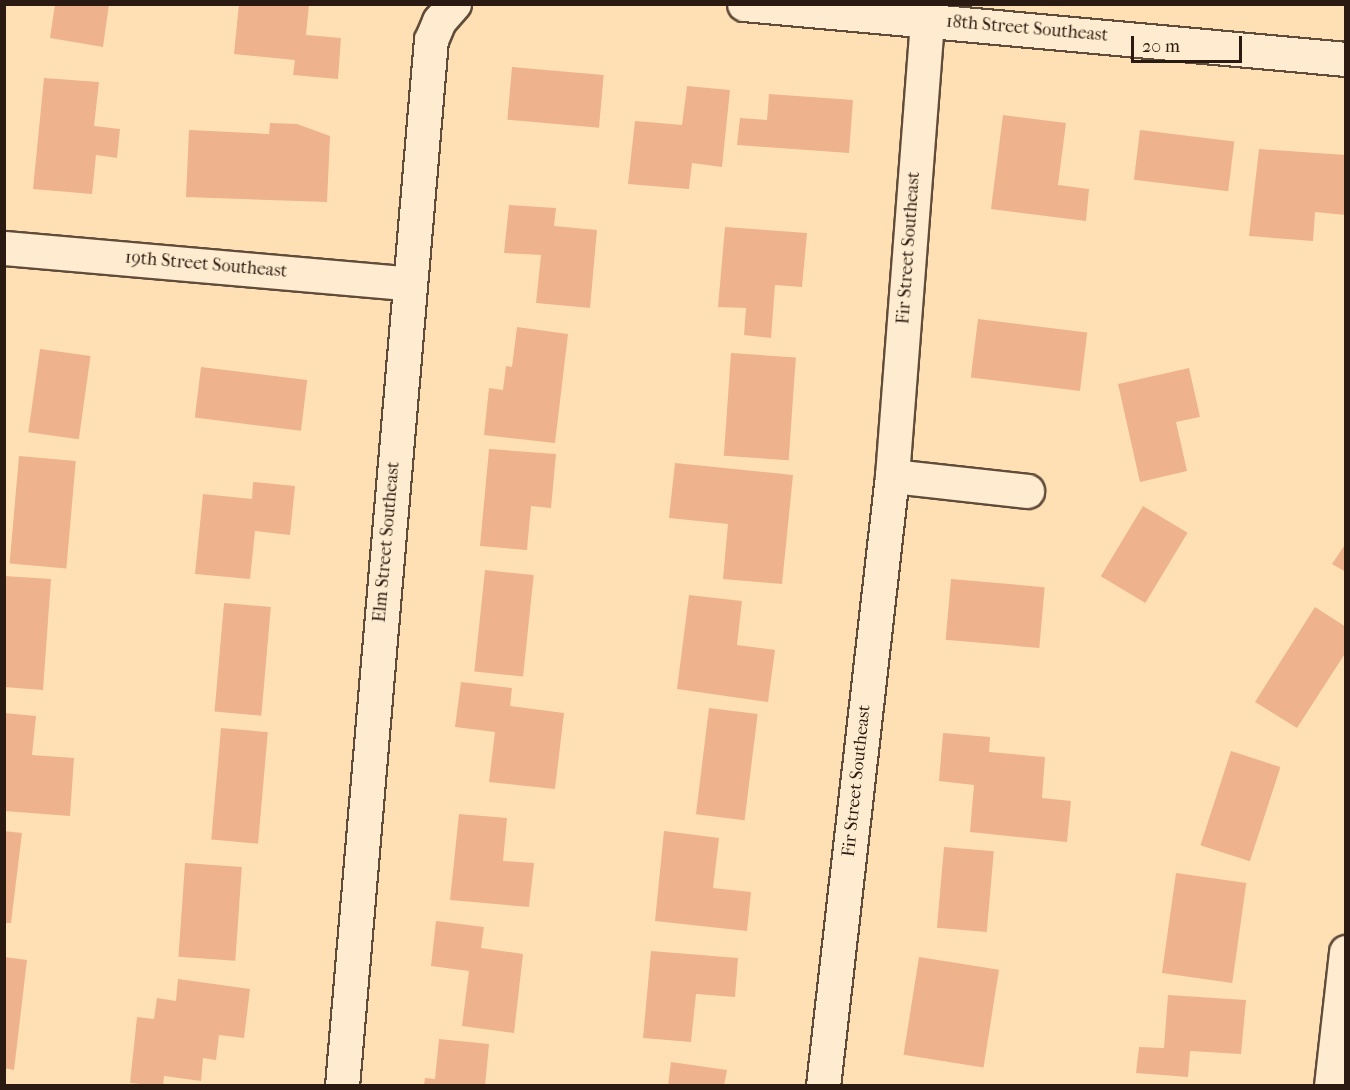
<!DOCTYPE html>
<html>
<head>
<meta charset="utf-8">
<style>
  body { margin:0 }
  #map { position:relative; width:1350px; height:1090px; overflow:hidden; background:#ffe0b5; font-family:"IM FELL French Canon",serif }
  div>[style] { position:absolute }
  .building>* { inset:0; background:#eeb38d; transform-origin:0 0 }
  .roads { filter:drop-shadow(2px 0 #604c3a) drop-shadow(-2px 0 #604c3a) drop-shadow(0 2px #604c3a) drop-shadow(0 -2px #604c3a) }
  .minor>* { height:33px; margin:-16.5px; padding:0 16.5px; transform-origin:16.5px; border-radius:16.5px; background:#ffebcf }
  span { translate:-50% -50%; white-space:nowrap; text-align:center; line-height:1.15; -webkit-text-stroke:6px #ffebcf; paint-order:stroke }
  .street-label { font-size:18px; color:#2b1a11 }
  .frame { position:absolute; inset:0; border:6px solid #2b1a11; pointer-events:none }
  .scale { position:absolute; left:1131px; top:36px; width:111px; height:27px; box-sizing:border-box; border:3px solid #2b1a11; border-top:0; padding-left:8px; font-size:18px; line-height:21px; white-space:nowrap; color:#2b1a11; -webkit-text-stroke:4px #ffebcf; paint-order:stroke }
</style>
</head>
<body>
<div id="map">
  <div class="building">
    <div style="clip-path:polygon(55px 4px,109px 4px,103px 47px,50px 38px)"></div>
    <div style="clip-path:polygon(239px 4px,309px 4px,306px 35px,341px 38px,338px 79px,293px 75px,295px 60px,234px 54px)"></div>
    <div style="left:512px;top:67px;width:92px;height:53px;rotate:5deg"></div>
    <div style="clip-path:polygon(44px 78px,99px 82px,94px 126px,120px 129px,117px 158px,96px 155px,92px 194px,33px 189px)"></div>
    <div style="clip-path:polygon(687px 86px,730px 90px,722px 167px,692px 163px,689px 189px,628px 184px,635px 121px,682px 125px)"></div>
    <div style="clip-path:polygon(769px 94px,853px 100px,849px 153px,737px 145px,740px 118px,767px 120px)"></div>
    <div style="clip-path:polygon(1003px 115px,1066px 123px,1058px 185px,1089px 189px,1086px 221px,991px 209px)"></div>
    <div style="clip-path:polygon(270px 123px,297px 124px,330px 136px,327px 202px,186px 197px,189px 130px,269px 134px)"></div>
    <div style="left:1140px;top:130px;width:95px;height:50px;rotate:7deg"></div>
    <div style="clip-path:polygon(1259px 149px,1346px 155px,1346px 215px,1315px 212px,1313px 241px,1249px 236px)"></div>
    <div style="clip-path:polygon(509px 205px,556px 208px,554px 226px,597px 230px,590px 308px,536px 303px,541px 255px,504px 253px)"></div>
    <div style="clip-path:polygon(725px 227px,807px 233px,802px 287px,775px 285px,771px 338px,744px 335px,746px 308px,718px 307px)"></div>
    <div style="left:978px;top:319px;width:110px;height:59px;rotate:7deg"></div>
    <div style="clip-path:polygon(517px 327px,568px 334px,555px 443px,484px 435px,489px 388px,503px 390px,506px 366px,512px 367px)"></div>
    <div style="left:40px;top:349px;width:51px;height:84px;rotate:8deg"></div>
    <div style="left:731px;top:353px;width:65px;height:103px;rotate:4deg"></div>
    <div style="left:201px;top:367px;width:107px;height:51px;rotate:7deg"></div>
    <div style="clip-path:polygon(1189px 368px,1200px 417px,1176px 422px,1187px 471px,1140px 482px,1118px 384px)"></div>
    <div style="clip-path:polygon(489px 449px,556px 454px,551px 508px,531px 506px,527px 550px,480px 546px)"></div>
    <div style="left:19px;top:456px;width:57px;height:108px;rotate:5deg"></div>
    <div style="clip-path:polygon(675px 463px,793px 475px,782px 584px,723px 579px,728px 524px,669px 518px)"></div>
    <div style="clip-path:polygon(253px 482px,295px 486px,290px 535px,255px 531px,250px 579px,195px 574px,203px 494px,252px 499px)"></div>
    <div style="left:1143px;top:506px;width:52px;height:82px;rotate:31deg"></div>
    <div style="clip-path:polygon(1346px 543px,1346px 572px,1332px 564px)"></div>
    <div style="left:485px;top:570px;width:49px;height:102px;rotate:6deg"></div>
    <div style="clip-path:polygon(4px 576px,51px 579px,43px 690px,4px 687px)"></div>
    <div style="left:951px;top:579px;width:94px;height:61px;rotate:5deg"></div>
    <div style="clip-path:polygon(689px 595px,742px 601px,737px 645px,775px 650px,768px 702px,677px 689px)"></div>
    <div style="left:224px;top:603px;width:47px;height:109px;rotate:5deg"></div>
    <div style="clip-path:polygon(1315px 607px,1346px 627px,1346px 652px,1297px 728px,1255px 702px)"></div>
    <div style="clip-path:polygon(461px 682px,512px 688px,510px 706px,564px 713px,555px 789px,489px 782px,495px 732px,455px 727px)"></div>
    <div style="left:709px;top:708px;width:49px;height:107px;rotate:7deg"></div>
    <div style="clip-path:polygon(4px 713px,36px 716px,32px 755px,74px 758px,70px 816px,4px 811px)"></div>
    <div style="left:221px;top:728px;width:47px;height:112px;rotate:5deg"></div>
    <div style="clip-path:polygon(943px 733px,990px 737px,989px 752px,1045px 757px,1042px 798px,1071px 801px,1067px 842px,970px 832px,974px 785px,939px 781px)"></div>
    <div style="left:1231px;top:751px;width:52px;height:99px;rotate:18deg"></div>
    <div style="clip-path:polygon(459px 814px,507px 818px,503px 861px,534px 863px,529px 907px,450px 900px)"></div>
    <div style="clip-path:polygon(4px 831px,22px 833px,11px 923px,4px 923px)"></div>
    <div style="clip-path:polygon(664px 831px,719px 838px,713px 888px,751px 892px,747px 931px,655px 921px)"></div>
    <div style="left:944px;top:847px;width:50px;height:81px;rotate:5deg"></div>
    <div style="left:185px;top:863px;width:57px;height:94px;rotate:4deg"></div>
    <div style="left:1176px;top:873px;width:71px;height:101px;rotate:8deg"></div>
    <div style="clip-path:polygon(436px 921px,484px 927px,481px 948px,523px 954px,514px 1033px,462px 1026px,469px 971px,431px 966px)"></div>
    <div style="clip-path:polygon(651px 951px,738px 958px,735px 997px,696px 994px,691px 1042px,643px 1038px)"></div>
    <div style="clip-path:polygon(4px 957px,27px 960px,14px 1070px,4px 1068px)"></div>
    <div style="left:919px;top:957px;width:81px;height:99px;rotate:9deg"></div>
    <div style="clip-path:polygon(178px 979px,250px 989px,244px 1038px,219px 1035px,216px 1060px,203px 1058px,201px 1081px,164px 1076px,163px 1086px,130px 1083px,137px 1017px,154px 1019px,157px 998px,176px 1001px)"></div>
    <div style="clip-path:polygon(1168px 995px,1246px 1000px,1241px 1054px,1190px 1051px,1188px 1077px,1136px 1073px,1139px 1047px,1164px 1048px)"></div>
    <div style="clip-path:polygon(439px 1039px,489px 1044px,485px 1086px,424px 1086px,425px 1078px,435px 1079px)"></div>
    <div style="clip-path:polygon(671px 1062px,727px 1070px,724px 1086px,668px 1086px)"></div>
  </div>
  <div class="roads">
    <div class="minor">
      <div style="left:744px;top:4px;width:605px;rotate:5.22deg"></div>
      <div style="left:4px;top:248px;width:406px;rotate:5deg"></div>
      <div style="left:892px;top:476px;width:136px;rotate:6.3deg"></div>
      <div style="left:342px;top:1086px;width:1050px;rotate:-85.14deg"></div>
      <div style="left:431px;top:40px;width:21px;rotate:-67deg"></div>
      <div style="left:439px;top:21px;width:23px;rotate:-49deg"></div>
      <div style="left:823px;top:1086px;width:614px;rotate:-83.55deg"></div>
      <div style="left:892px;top:476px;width:458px;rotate:-85.6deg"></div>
      <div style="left:1331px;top:1086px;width:135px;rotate:-83.6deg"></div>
    </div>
  </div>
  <div class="street-label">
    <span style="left:1027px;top:29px;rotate:5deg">18th Street Southeast</span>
    <span style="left:909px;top:248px;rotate:-86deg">Fir Street Southeast</span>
    <span style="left:206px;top:265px;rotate:5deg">19th Street Southeast</span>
    <span style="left:387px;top:542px;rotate:-85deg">Elm Street Southeast</span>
    <span style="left:857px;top:781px;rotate:-84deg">Fir Street Southeast</span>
  </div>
  <div class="frame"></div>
  <div class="scale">20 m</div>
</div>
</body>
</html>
